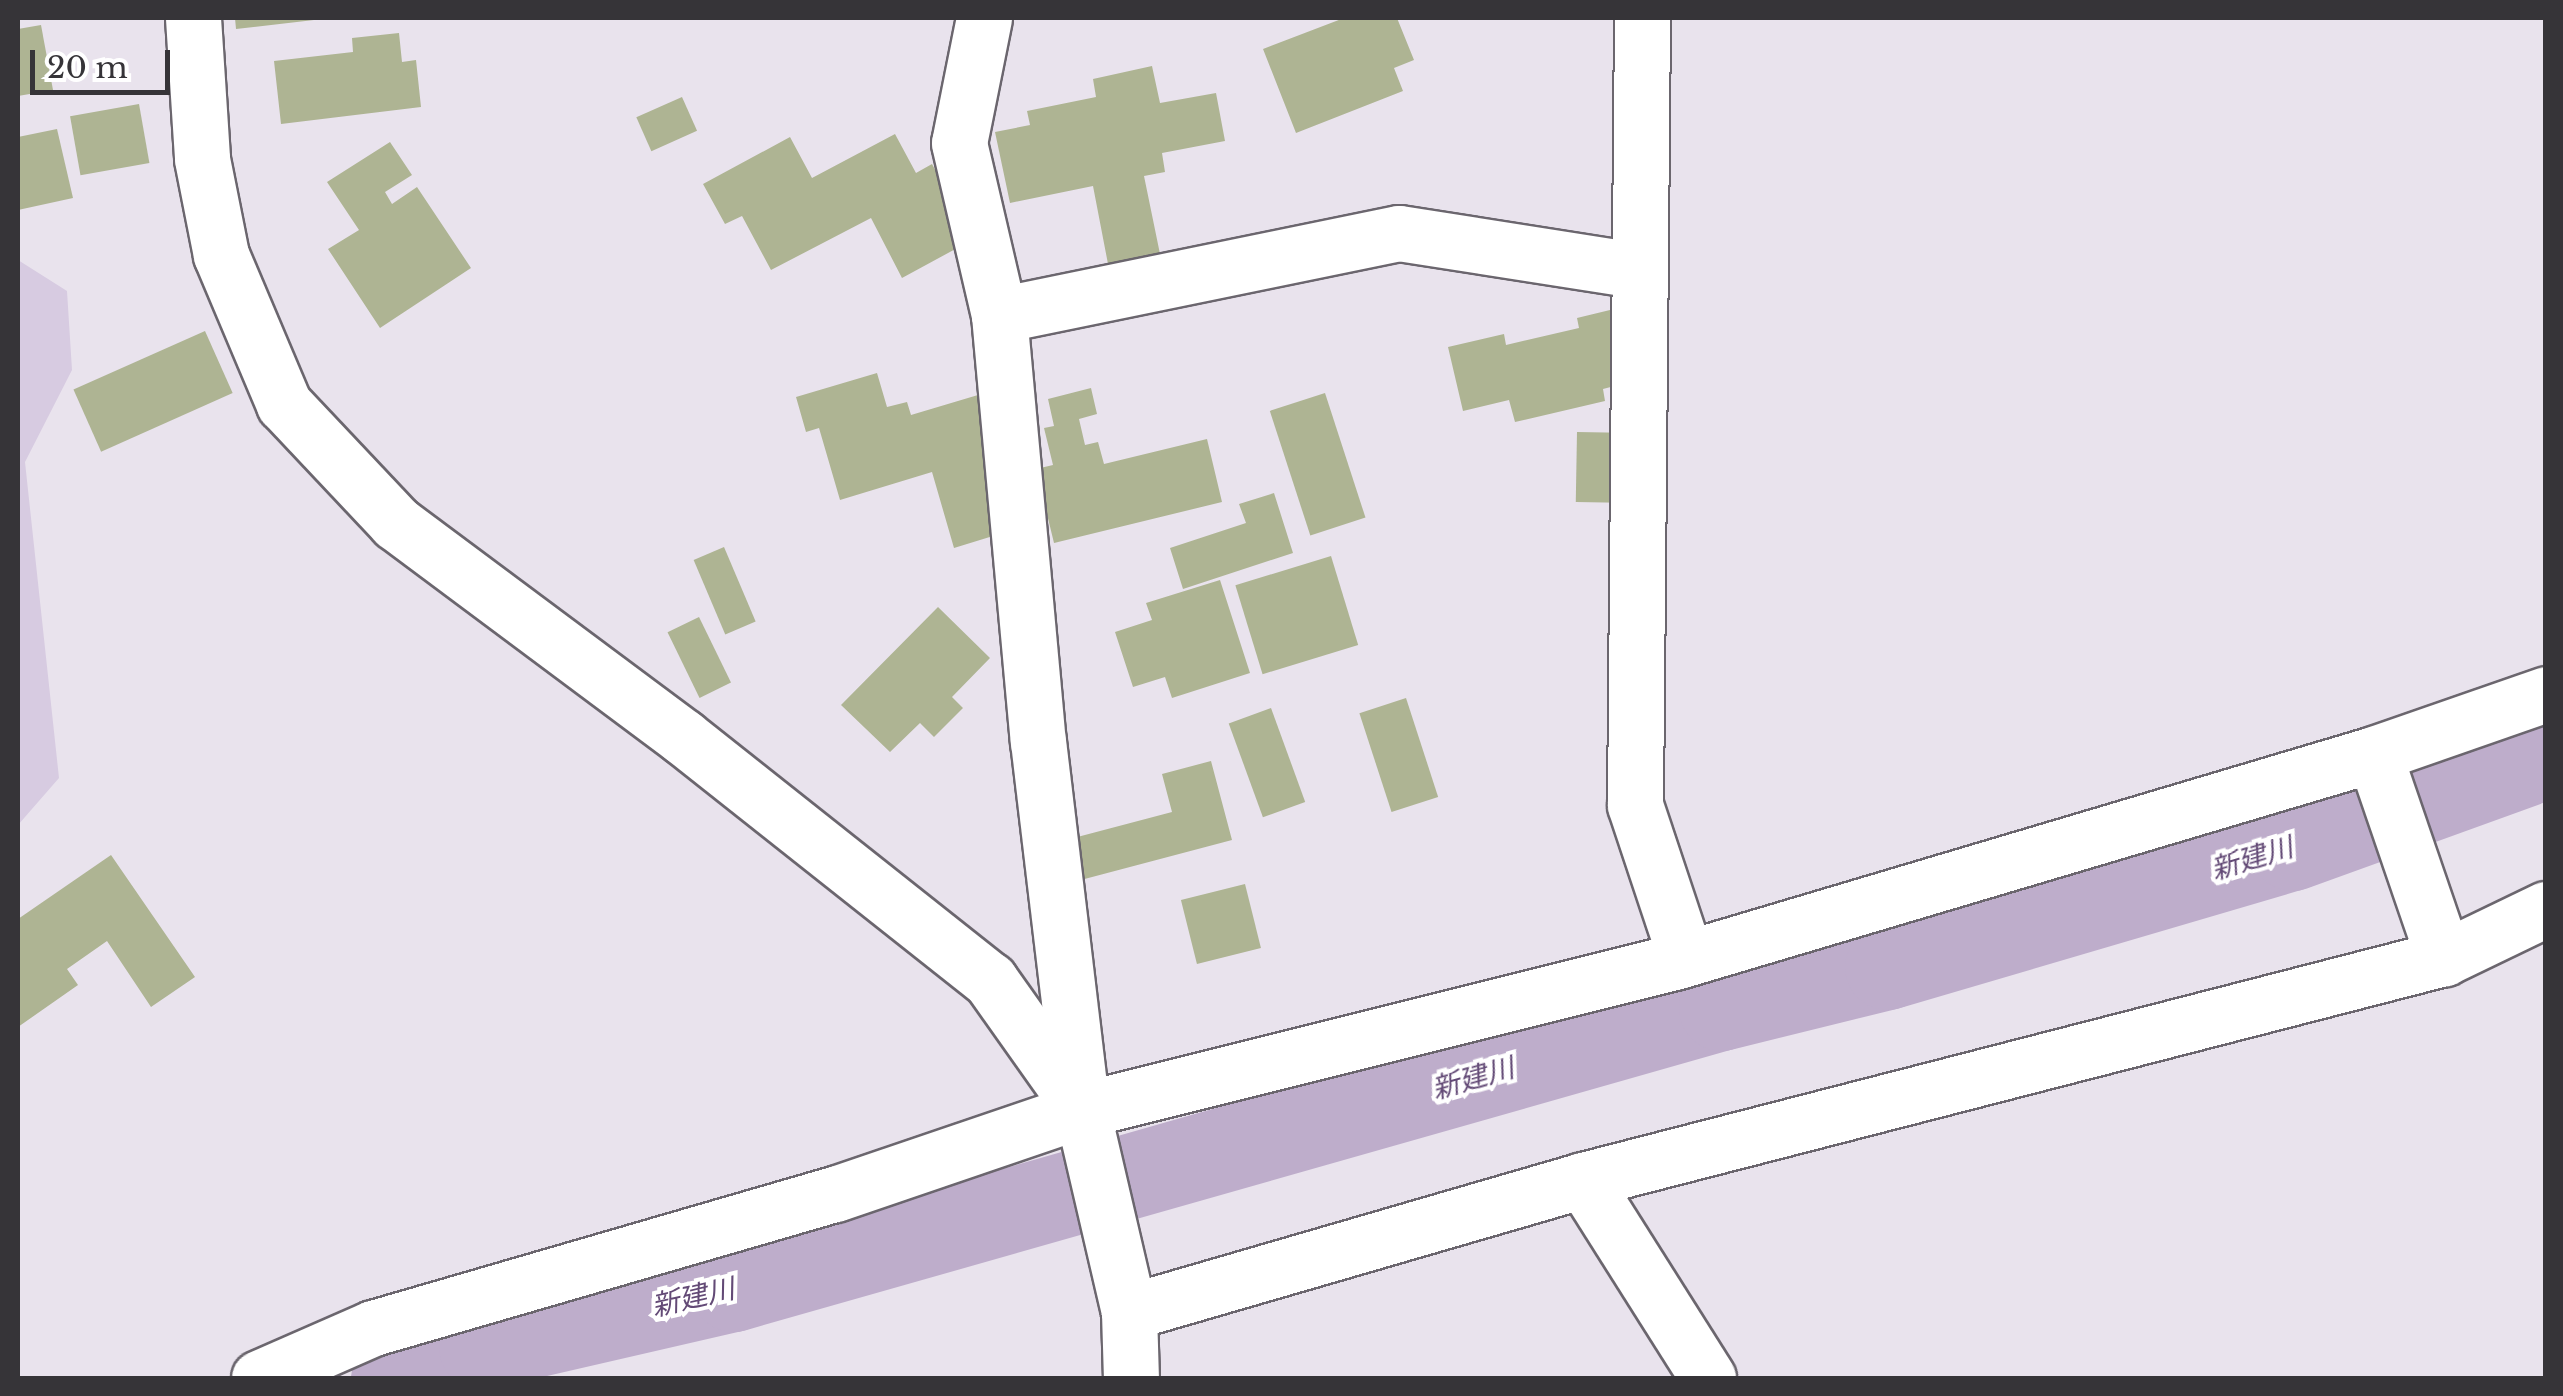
<!DOCTYPE html>
<html>
<head>
<meta charset="utf-8">
<style>
  body { margin:0 }
  #map { position:relative; width:2563px; height:1396px; overflow:hidden; background:#e9e3ed; font-family:"Libre Baskerville","Noto Sans JP",serif }
  div>[style] { position:absolute }
  .green>* { inset:0; background:#d7cbe1 }
  .river>* { height:85px; margin:-42.5px; padding:0 42.5px; transform-origin:42.5px; border-radius:42.5px; background:#beadcb }
  .building>* { inset:0; background:#aeb493; transform-origin:0 0 }
  .roads { filter:drop-shadow(2px 0 #6b666e) drop-shadow(-2px 0 #6b666e) drop-shadow(0 2px #6b666e) drop-shadow(0 -2px #6b666e) }
  .minor>* { height:55px; margin:-27.5px; padding:0 27.5px; transform-origin:27.5px; border-radius:27.5px; background:#fff }
  span { translate:-50% -50%; white-space:nowrap; text-align:center; line-height:1.15; -webkit-text-stroke:8px #fff; paint-order:stroke }
  .water-label { font-size:28px; color:#634a76; font-style:italic }
  .frame { position:absolute; inset:0; border:20px solid #363438; pointer-events:none }
  .scale { position:absolute; left:30px; top:50px; width:140px; height:45px; box-sizing:border-box; border:5px solid #363438; border-top:0; padding-left:12px; font-size:30px; line-height:35px; white-space:nowrap; color:#363438; -webkit-text-stroke:8px #fff; paint-order:stroke }
</style>
</head>
<body>
<div id="map">
  <div class="green">
    <div style="clip-path:polygon(18px 260px,67px 291px,72px 370px,25px 462px,59px 778px,18px 825px)"></div>
  </div>
  <div class="river">
    <div style="left:393px;top:1378px;width:93px;rotate:-19.4deg"></div>
    <div style="left:481px;top:1347px;width:259px;rotate:-13deg"></div>
    <div style="left:733px;top:1289px;width:1027px;rotate:-15.88deg"></div>
    <div style="left:1721px;top:1008px;width:171px;rotate:-13.9deg"></div>
    <div style="left:1887px;top:967px;width:422px;rotate:-16.4deg"></div>
    <div style="left:2292px;top:848px;width:270px;rotate:-19.9deg"></div>
  </div>
  <div class="building">
    <div style="clip-path:polygon(235px 18px,314px 18px,314px 20px,236px 29px)"></div>
    <div style="clip-path:polygon(1344px 18px,1397px 18px,1414px 60px,1394px 68px,1403px 91px,1296px 133px,1263px 49px)"></div>
    <div style="clip-path:polygon(41px 25px,53px 90px,18px 96px,18px 29px)"></div>
    <div style="clip-path:polygon(399px 33px,402px 62px,416px 60px,421px 107px,281px 124px,274px 61px,353px 52px,352px 38px)"></div>
    <div style="clip-path:polygon(1152px 66px,1160px 103px,1216px 93px,1225px 141px,1162px 153px,1165px 172px,1144px 176px,1160px 254px,1108px 264px,1093px 186px,1010px 203px,995px 132px,1030px 125px,1027px 111px,1096px 97px,1093px 79px)"></div>
    <div style="left:682px;top:97px;width:37px;height:50px;rotate:66deg"></div>
    <div style="left:139px;top:104px;width:60px;height:70px;rotate:80deg"></div>
    <div style="clip-path:polygon(57px 129px,73px 198px,18px 210px,18px 137px)"></div>
    <div style="clip-path:polygon(895px 134px,916px 173px,932px 164px,972px 240px,902px 278px,871px 218px,771px 270px,742px 216px,725px 224px,703px 184px,790px 137px,812px 178px)"></div>
    <div style="clip-path:polygon(390px 142px,412px 175px,385px 192px,392px 204px,417px 187px,471px 268px,380px 328px,328px 249px,359px 230px,327px 182px)"></div>
    <div style="clip-path:polygon(1610px 310px,1626px 383px,1603px 389px,1605px 401px,1515px 422px,1509px 400px,1463px 411px,1448px 347px,1504px 334px,1506px 345px,1579px 328px,1577px 318px)"></div>
    <div style="left:205px;top:331px;width:68px;height:144px;rotate:66deg"></div>
    <div style="clip-path:polygon(877px 373px,887px 407px,907px 402px,911px 415px,978px 395px,997px 460px,1006px 532px,954px 548px,932px 472px,840px 500px,819px 428px,806px 432px,796px 397px)"></div>
    <div style="clip-path:polygon(1091px 388px,1097px 414px,1079px 419px,1085px 445px,1098px 442px,1104px 464px,1207px 439px,1222px 502px,1054px 543px,1036px 469px,1053px 465px,1044px 428px,1054px 426px,1048px 399px)"></div>
    <div style="left:1325px;top:393px;width:131px;height:58px;rotate:72deg"></div>
    <div style="left:1577px;top:432px;width:44px;height:70px;rotate:1deg"></div>
    <div style="clip-path:polygon(1274px 493px,1293px 553px,1183px 589px,1170px 548px,1246px 523px,1239px 504px)"></div>
    <div style="left:724px;top:547px;width:81px;height:33px;rotate:67deg"></div>
    <div style="left:1331px;top:556px;width:93px;height:100px;rotate:73deg"></div>
    <div style="clip-path:polygon(1220px 580px,1250px 673px,1172px 698px,1165px 677px,1133px 687px,1115px 632px,1152px 620px,1146px 603px)"></div>
    <div style="clip-path:polygon(938px 607px,990px 658px,952px 697px,963px 708px,934px 737px,920px 723px,890px 752px,841px 705px)"></div>
    <div style="left:699px;top:617px;width:73px;height:35px;rotate:64deg"></div>
    <div style="left:1406px;top:698px;width:104px;height:49px;rotate:72deg"></div>
    <div style="left:1271px;top:708px;width:100px;height:45px;rotate:70deg"></div>
    <div style="clip-path:polygon(1211px 761px,1232px 840px,1077px 881px,1066px 840px,1172px 812px,1162px 774px)"></div>
    <div style="clip-path:polygon(111px 855px,195px 977px,151px 1007px,107px 941px,67px 969px,78px 985px,18px 1027px,18px 919px)"></div>
    <div style="left:1245px;top:884px;width:66px;height:66px;rotate:76deg"></div>
  </div>
  <div class="roads">
    <div class="minor">
      <div style="left:193px;top:18px;width:141px;rotate:86.3deg"></div>
      <div style="left:202px;top:159px;width:98px;rotate:78.8deg"></div>
      <div style="left:221px;top:255px;width:162px;rotate:67.1deg"></div>
      <div style="left:284px;top:404px;width:163px;rotate:46.7deg"></div>
      <div style="left:396px;top:523px;width:358px;rotate:36.7deg"></div>
      <div style="left:683px;top:737px;width:392px;rotate:38.4deg"></div>
      <div style="left:990px;top:980px;width:159px;rotate:54.7deg"></div>
      <div style="left:984px;top:18px;width:127px;rotate:101.3deg"></div>
      <div style="left:959px;top:143px;width:177px;rotate:76.9deg"></div>
      <div style="left:999px;top:315px;width:428px;rotate:84.8deg"></div>
      <div style="left:1038px;top:741px;width:372px;rotate:83.2deg"></div>
      <div style="left:1082px;top:1110px;width:207px;rotate:76.9deg"></div>
      <div style="left:1129px;top:1312px;width:66px;rotate:88.3deg"></div>
      <div style="left:1642px;top:18px;width:787px;rotate:90.51deg"></div>
      <div style="left:1635px;top:805px;width:161px;rotate:71.6deg"></div>
      <div style="left:999px;top:315px;width:408px;rotate:-11.6deg"></div>
      <div style="left:1399px;top:233px;width:240px;rotate:8.9deg"></div>
      <div style="left:2374px;top:754px;width:216px;rotate:71.1deg"></div>
      <div style="left:1583px;top:1180px;width:234px;rotate:57.7deg"></div>
      <div style="left:1129px;top:1312px;width:473px;rotate:-16.2deg"></div>
      <div style="left:1583px;top:1180px;width:889px;rotate:-14.46deg"></div>
      <div style="left:2444px;top:958px;width:113px;rotate:-25.7deg"></div>
      <div style="left:259px;top:1378px;width:124px;rotate:-23.7deg"></div>
      <div style="left:373px;top:1328px;width:481px;rotate:-16.2deg"></div>
      <div style="left:835px;top:1194px;width:261px;rotate:-18.8deg"></div>
      <div style="left:1082px;top:1110px;width:614px;rotate:-14.04deg"></div>
      <div style="left:1678px;top:961px;width:726px;rotate:-16.56deg"></div>
      <div style="left:2374px;top:754px;width:182px;rotate:-19.2deg"></div>
    </div>
  </div>
  <div class="water-label">
    <span style="left:2252px;top:859px;rotate:-17deg">新建川</span>
    <span style="left:1473px;top:1079px;rotate:-16deg">新建川</span>
    <span style="left:693px;top:1298px;rotate:-13deg">新建川</span>
  </div>
  <div class="frame"></div>
  <div class="scale">20 m</div>
</div>
</body>
</html>
